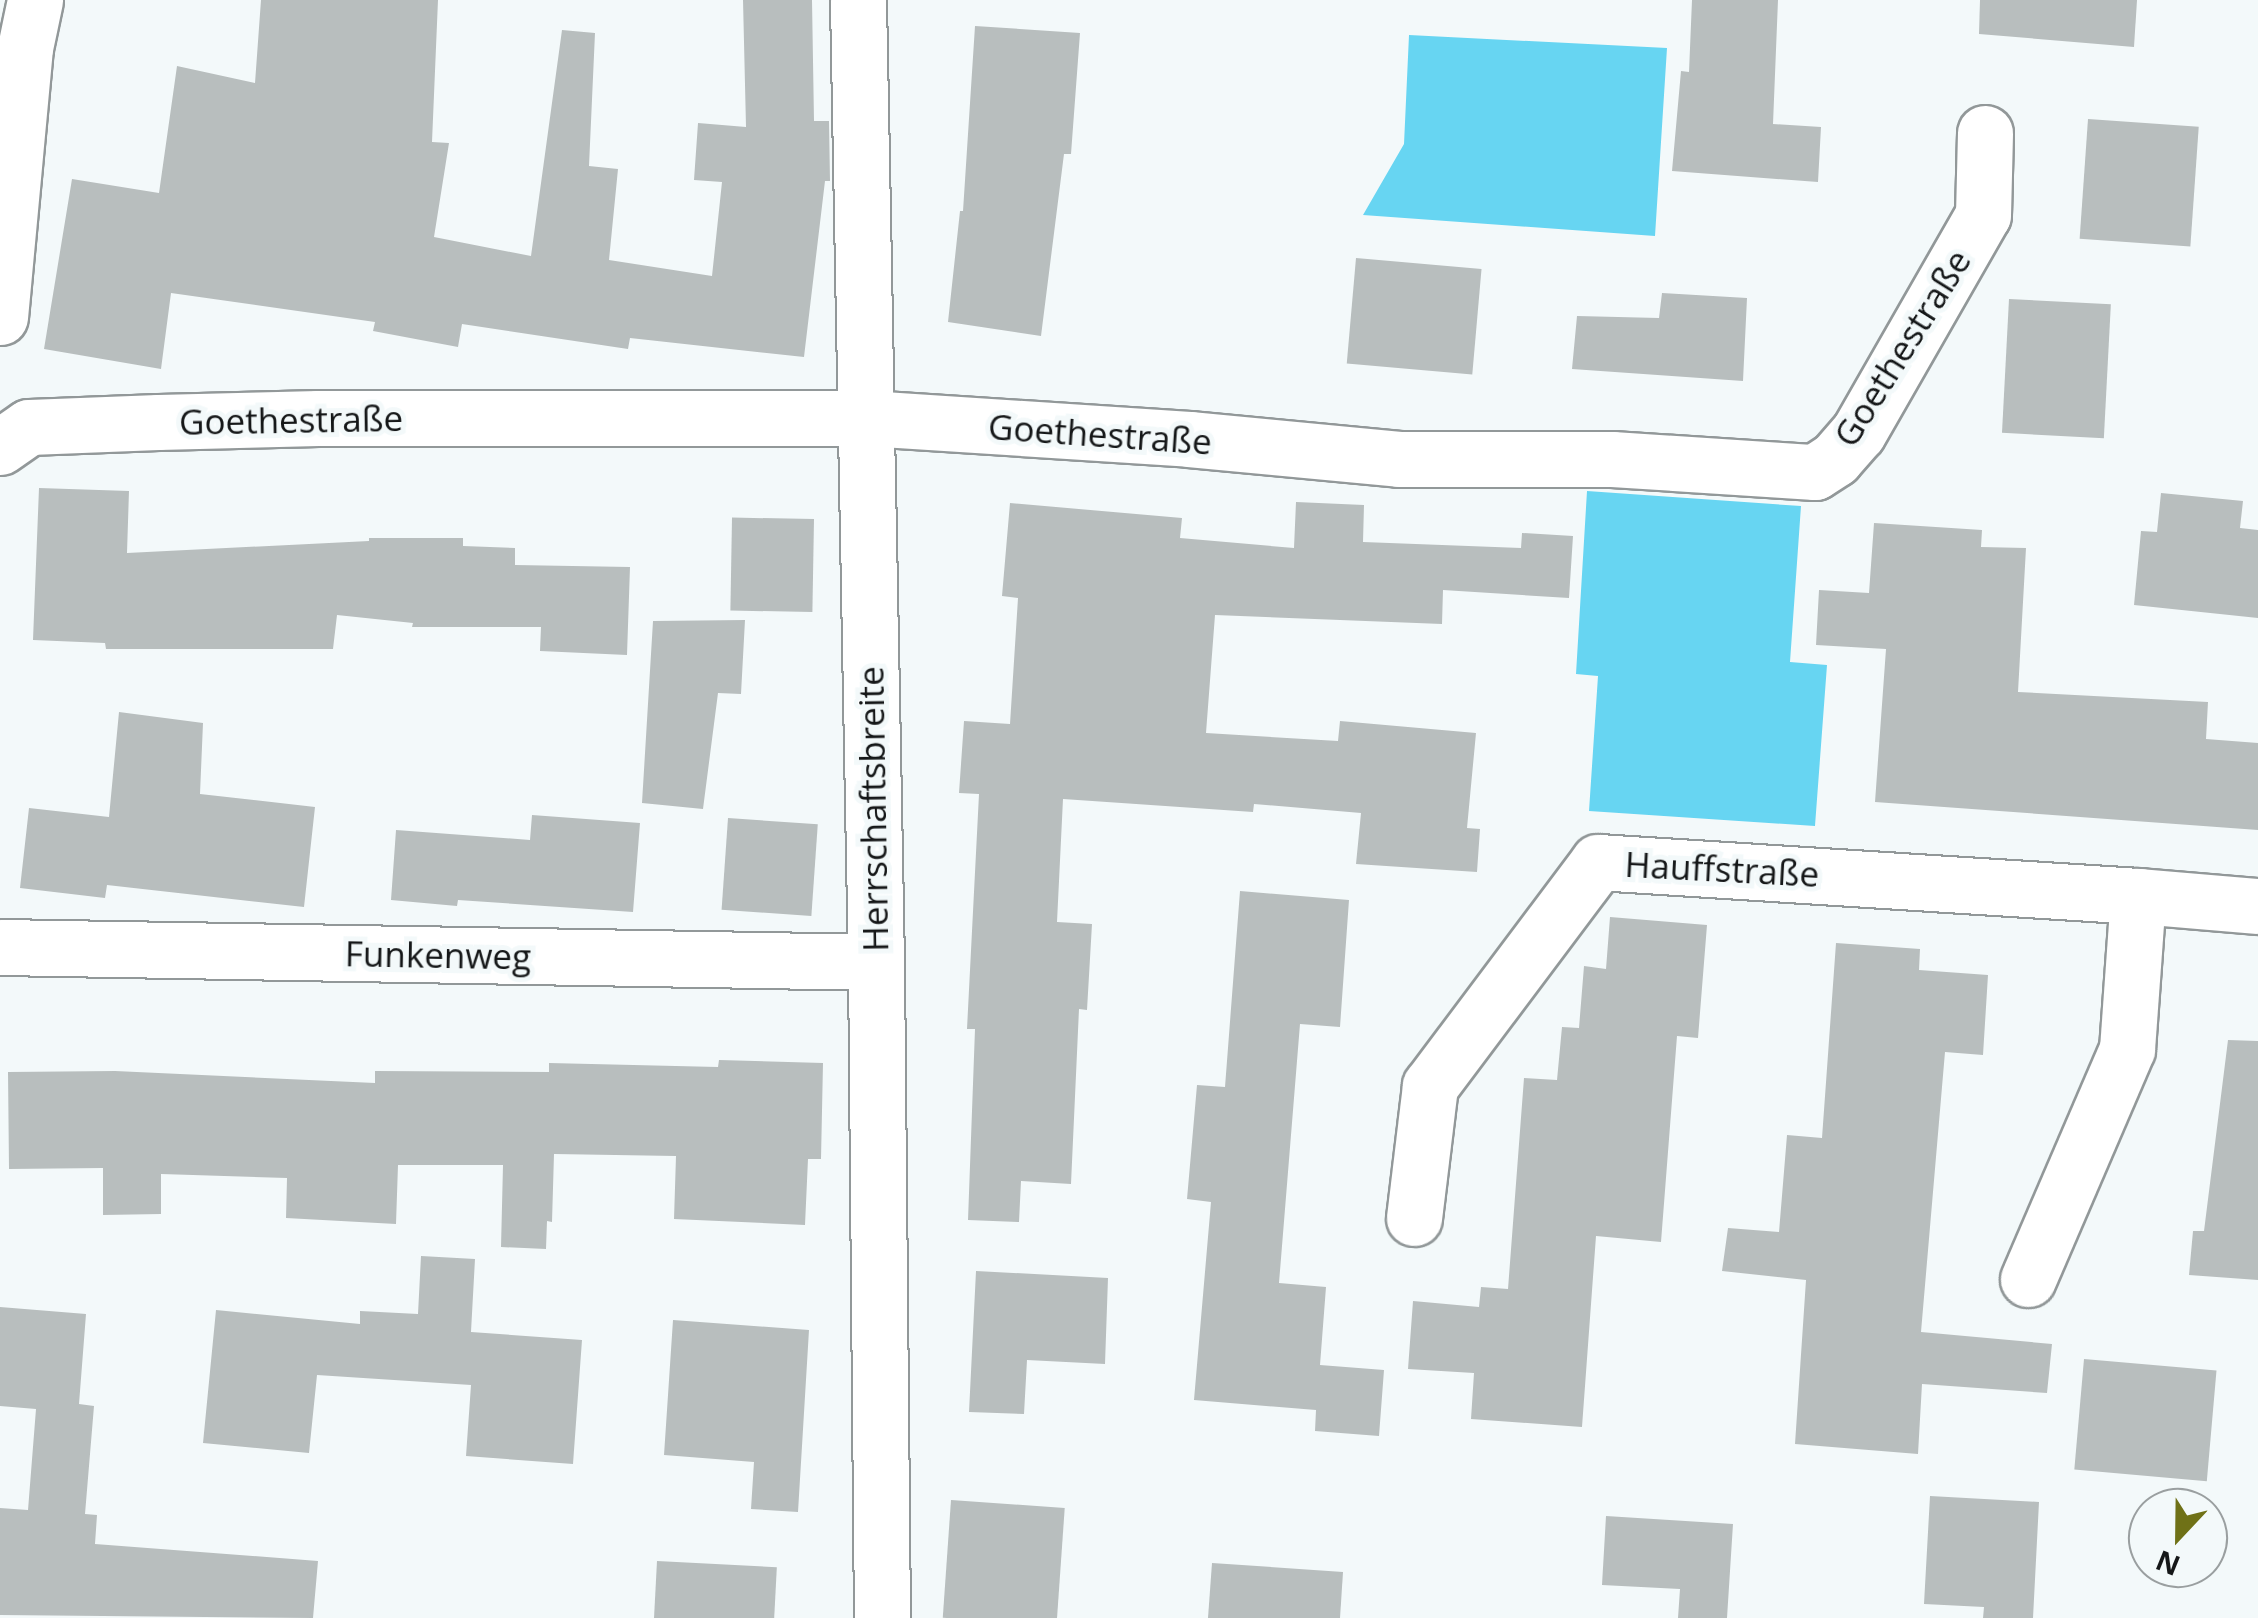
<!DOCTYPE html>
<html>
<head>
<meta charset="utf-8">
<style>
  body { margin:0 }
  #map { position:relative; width:2258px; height:1618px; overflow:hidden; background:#f3f9fa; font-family:"Open Sans",sans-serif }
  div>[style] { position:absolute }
  .green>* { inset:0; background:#67d5f2 }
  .building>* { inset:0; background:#b8bebe; transform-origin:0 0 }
  .roads { filter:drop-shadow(2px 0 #929899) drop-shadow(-2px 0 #929899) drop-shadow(0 2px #929899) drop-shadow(0 -2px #929899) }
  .street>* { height:55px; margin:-27.5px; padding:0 27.5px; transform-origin:27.5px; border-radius:27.5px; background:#fff }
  span { translate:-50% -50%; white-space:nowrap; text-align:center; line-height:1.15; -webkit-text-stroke:10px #f3f9fa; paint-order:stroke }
  .street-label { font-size:35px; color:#151718 }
  .north { position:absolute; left:2128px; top:1488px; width:100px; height:100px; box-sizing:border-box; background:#f3f9fa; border:2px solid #9a9fa0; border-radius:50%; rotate:202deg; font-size:28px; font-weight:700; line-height:40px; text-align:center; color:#151718 }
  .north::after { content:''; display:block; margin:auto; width:35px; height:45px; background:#6f7117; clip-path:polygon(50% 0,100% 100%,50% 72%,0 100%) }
</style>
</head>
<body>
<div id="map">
  <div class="green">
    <div style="clip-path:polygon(1409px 35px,1667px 48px,1655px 236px,1363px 215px,1404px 144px)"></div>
    <div style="clip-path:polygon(1587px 491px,1801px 506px,1790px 662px,1827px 665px,1815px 826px,1589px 811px,1598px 676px,1576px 674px)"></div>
  </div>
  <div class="building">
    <div style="clip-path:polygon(261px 0,438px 0,432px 142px,449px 143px,434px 237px,531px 256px,562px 30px,595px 33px,589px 166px,618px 169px,609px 260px,712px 276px,722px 182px,694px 180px,698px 123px,746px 127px,743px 0,812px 0,814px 121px,829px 121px,830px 181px,825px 181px,804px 357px,630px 338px,628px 349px,462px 324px,458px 347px,373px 331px,375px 322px,171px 293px,161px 369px,44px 349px,72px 179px,159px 193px,177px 66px,255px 83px)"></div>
    <div style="clip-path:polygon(1692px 0,1778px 0,1773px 124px,1821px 127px,1818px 182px,1672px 171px,1681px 71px,1689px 72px)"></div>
    <div style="clip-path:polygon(1980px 0,2137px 0,2134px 47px,1979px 34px)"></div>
    <div style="clip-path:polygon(975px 26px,1080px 33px,1071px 154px,1064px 154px,1041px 336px,948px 322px,960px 211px,963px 211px)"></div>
    <div style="left:2088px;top:119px;width:111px;height:120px;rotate:4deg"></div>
    <div style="left:1356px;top:258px;width:126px;height:106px;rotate:5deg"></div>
    <div style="clip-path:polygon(1662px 293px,1747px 298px,1743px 381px,1572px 369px,1577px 316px,1659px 318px)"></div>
    <div style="left:2009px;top:299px;width:102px;height:134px;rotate:3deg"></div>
    <div style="clip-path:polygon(39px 488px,129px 491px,127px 553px,369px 541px,369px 538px,463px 538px,463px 546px,515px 548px,515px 565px,630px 567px,627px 655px,540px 651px,541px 627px,412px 627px,413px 623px,337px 615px,333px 649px,106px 649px,105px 643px,33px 640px)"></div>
    <div style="clip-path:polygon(2161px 493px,2243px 501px,2240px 528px,2258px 530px,2258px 618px,2134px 605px,2141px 531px,2157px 532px)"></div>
    <div style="clip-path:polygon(1296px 502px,1364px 505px,1363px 542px,1521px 548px,1522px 533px,1573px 536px,1569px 598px,1443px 590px,1442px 624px,1215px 615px,1206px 733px,1338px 741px,1340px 721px,1476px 733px,1467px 828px,1480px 829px,1477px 872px,1356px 864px,1361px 813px,1254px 804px,1253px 812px,1063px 799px,1057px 922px,1092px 924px,1087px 1010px,1079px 1009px,1071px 1184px,1021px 1181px,1019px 1222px,968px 1220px,975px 1029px,967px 1029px,979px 794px,959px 793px,964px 721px,1010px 724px,1018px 598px,1002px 596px,1010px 503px,1182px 518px,1180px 538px,1294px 548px)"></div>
    <div style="left:814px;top:519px;width:93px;height:82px;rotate:91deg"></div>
    <div style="clip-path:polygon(1874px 523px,1982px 530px,1981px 547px,2026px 548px,2018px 692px,2208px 702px,2206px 739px,2258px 743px,2258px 830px,1875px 802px,1886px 649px,1816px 645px,1819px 590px,1869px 593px)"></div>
    <div style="clip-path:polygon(745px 620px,741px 694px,718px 693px,703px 809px,642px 803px,653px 621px)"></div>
    <div style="clip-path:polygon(119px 712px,203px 723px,200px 794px,315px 807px,304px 907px,107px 885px,105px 898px,20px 888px,29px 808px,109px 817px)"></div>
    <div style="clip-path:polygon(532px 815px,640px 823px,633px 912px,458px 900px,457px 906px,391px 900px,396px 830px,530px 840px)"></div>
    <div style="left:728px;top:818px;width:90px;height:92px;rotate:4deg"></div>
    <div style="clip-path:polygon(1240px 891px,1349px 900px,1340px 1027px,1300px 1024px,1279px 1283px,1326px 1287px,1320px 1365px,1384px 1370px,1379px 1436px,1315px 1431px,1316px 1410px,1194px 1400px,1211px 1202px,1187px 1199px,1197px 1085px,1225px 1087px)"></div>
    <div style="clip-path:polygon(1610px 917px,1707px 925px,1698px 1038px,1677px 1036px,1661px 1242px,1596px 1236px,1582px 1427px,1471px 1419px,1474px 1373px,1408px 1369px,1413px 1301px,1479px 1307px,1481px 1287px,1508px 1289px,1524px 1078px,1557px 1080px,1562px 1027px,1579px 1028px,1584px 966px,1606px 969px)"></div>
    <div style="clip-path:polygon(1836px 943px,1920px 949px,1919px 970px,1988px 975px,1983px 1055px,1945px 1052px,1921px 1332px,2052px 1344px,2047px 1393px,1922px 1384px,1918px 1454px,1795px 1444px,1806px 1280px,1722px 1271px,1728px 1228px,1779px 1232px,1787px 1135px,1822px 1138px)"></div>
    <div style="clip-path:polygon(2228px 1040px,2258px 1041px,2258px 1280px,2189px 1275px,2193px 1231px,2204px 1231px)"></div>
    <div style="clip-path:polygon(719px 1060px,823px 1063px,821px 1159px,808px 1159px,805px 1225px,674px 1219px,676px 1156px,554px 1154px,552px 1222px,547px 1221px,546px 1249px,501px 1247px,503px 1165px,398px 1165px,396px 1224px,286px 1218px,287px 1178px,161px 1174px,161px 1214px,103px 1215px,103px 1168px,9px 1169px,8px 1072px,115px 1071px,375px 1083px,375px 1071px,549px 1072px,549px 1063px,718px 1067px)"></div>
    <div style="clip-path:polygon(421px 1256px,475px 1259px,471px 1332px,582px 1340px,573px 1464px,466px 1456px,471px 1385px,317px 1375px,309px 1453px,203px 1443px,216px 1310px,360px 1324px,360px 1311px,418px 1314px)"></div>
    <div style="clip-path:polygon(976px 1271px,1108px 1278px,1105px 1364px,1027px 1360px,1024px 1414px,969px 1412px)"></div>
    <div style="clip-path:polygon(0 1307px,86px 1314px,79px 1404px,94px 1406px,85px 1514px,97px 1515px,95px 1544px,318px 1561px,313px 1618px,0 1615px,0 1508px,28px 1510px,36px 1409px,0 1406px)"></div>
    <div style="clip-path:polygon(673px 1320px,809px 1330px,798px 1512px,751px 1509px,754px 1462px,664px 1455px)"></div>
    <div style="left:2084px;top:1359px;width:133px;height:111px;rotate:5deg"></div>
    <div style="clip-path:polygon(1930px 1496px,2039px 1502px,2033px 1618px,1983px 1618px,1984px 1607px,1924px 1604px)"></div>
    <div style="left:951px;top:1500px;width:114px;height:118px;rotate:4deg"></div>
    <div style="clip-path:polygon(1606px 1516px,1733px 1524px,1727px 1618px,1678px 1618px,1680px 1589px,1602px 1585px)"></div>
    <div style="left:657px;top:1561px;width:120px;height:57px;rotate:3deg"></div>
    <div style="clip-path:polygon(1212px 1563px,1343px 1572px,1340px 1618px,1208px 1618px)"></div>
  </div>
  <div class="roads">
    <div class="street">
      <div style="left:858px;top:0;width:962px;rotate:88.93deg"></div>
      <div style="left:876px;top:962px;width:656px;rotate:89.48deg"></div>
      <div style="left:0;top:317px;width:270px;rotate:-84.7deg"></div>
      <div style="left:25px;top:48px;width:49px;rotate:-78.2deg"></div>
      <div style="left:0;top:447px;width:35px;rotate:-35deg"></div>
      <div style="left:29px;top:427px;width:129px;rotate:-2.2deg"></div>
      <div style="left:158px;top:422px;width:160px;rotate:-1.4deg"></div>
      <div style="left:318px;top:418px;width:549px"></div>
      <div style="left:867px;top:418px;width:323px;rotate:3.7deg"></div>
      <div style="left:1189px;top:439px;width:211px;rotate:5.4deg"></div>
      <div style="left:1399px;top:459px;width:213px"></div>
      <div style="left:1612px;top:459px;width:203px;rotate:3.7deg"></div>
      <div style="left:1815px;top:472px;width:24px;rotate:-33deg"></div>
      <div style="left:1835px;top:459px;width:35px;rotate:-49deg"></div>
      <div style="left:1858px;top:433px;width:251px;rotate:-60.2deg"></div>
      <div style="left:1983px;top:215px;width:82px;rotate:-88.6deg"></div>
      <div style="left:0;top:947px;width:876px;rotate:0.98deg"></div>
      <div style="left:1414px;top:1218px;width:133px;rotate:-83.1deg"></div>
      <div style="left:1430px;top:1086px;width:280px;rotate:-53.1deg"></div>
      <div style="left:1598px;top:862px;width:541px;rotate:3.6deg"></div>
      <div style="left:2028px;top:1279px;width:250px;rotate:-66.7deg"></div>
      <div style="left:2127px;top:1049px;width:153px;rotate:-85.9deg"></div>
      <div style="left:2138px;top:896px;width:120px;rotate:4.8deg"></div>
    </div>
  </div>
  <div class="street-label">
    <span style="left:1902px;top:348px;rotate:-58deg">Goethestraße</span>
    <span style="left:291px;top:420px;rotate:-1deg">Goethestraße</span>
    <span style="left:1100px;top:434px;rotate:4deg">Goethestraße</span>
    <span style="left:873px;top:809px;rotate:-91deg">Herrschaftsbreite</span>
    <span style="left:1722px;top:869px;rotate:3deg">Hauffstraße</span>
    <span style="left:438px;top:955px;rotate:1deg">Funkenweg</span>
  </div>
  <div class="north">N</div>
</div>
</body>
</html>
